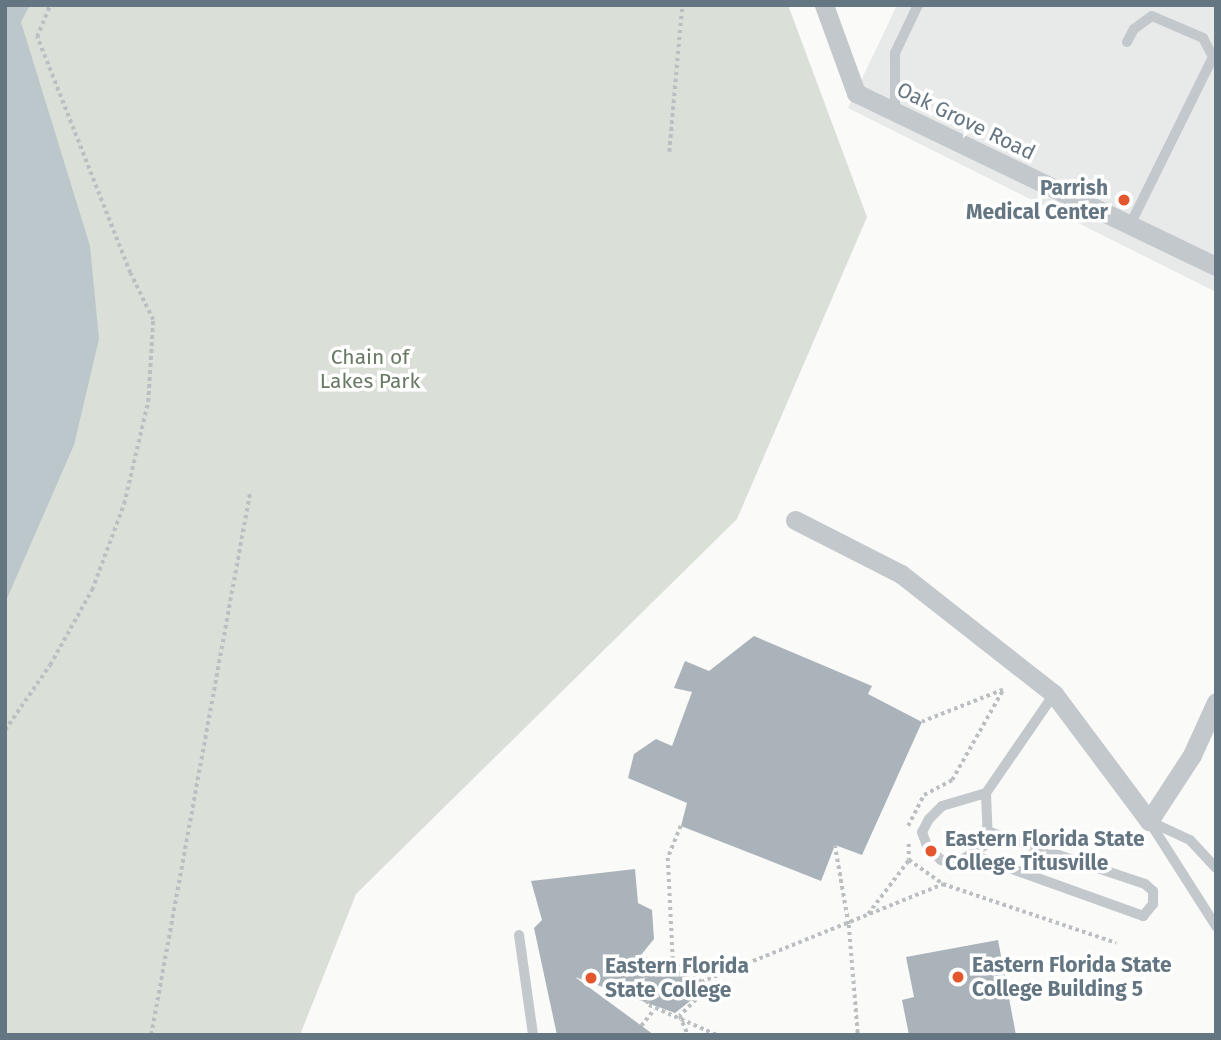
<!DOCTYPE html>
<html>
<head>
<meta charset="utf-8">
<style>
  body { margin:0 }
  #map { position:relative; width:1221px; height:1040px; overflow:hidden; background:#fafaf8; font-family:"Fira Sans",sans-serif }
  div>[style] { position:absolute }
  .built>* { inset:0; background:#e8e9e9 }
  .green>* { inset:0; background:#dadfd7 }
  .water>* { inset:0; background:#bbc7cb }
  .building>* { inset:0; background:#aab3b9 }
  .path>* { height:3.5px; margin-top:-1.75px; transform-origin:0; background:repeating-linear-gradient(90deg,#bbbfc2 0 3.5px,transparent 0 7px) }
  .service>* { height:10px; margin:-5px; padding:0 5px; transform-origin:5px; border-radius:5px; background:#c3c8cc }
  .minor>* { height:19px; margin:-9.5px; padding:0 9.5px; transform-origin:9.5px; border-radius:9.5px; background:#c3c8cc }
  .dots>* { width:19px; height:19px; translate:-50% -50%; box-sizing:border-box; border:4px solid #fff; border-radius:50% }
  span { translate:-50% -50%; white-space:nowrap; text-align:center; line-height:1.15; -webkit-text-stroke:7px #fff; paint-order:stroke }
  .street-label { font-size:21px; color:#657683 }
  .poi-label { font-size:21px; color:#657683; font-weight:700 }
  .right { translate:-100% -50%; text-align:right }
  .left { translate:0 -50%; text-align:left }
  .park-label { font-size:21px; color:#687a64 }
  .frame { position:absolute; inset:0; border:7px solid #657683; pointer-events:none }
</style>
</head>
<body>
<div id="map">
  <div class="built">
    <div style="clip-path:polygon(897px 5px,1216px 5px,1216px 292px,848px 108px)"></div>
  </div>
  <div class="green">
    <div style="clip-path:polygon(5px 5px,788px 5px,867px 217px,737px 519px,356px 894px,300px 1035px,5px 1035px)"></div>
  </div>
  <div class="water">
    <div style="clip-path:polygon(5px 5px,30px 5px,21px 22px,90px 246px,99px 339px,74px 445px,5px 603px)"></div>
  </div>
  <div class="building">
    <div style="clip-path:polygon(754px 636px,872px 686px,868px 694px,922px 722px,862px 855px,835px 845px,821px 881px,681px 826px,687px 803px,628px 778px,634px 754px,656px 739px,672px 746px,692px 692px,674px 688px,685px 661px,709px 671px)"></div>
    <div style="clip-path:polygon(635px 869px,638px 903px,652px 910px,654px 939px,641px 955px,689px 975px,694px 998px,675px 1013px,575px 977px,654px 1035px,557px 1035px,534px 928px,542px 920px,531px 881px)"></div>
    <div style="clip-path:polygon(998px 940px,1016px 1035px,909px 1035px,902px 1000px,914px 997px,906px 957px)"></div>
  </div>
  <div class="path">
    <div style="left:669px;top:152px;width:148px;rotate:-84.9deg"></div>
    <div style="left:5px;top:730px;width:79px;rotate:-55.3deg"></div>
    <div style="left:50px;top:665px;width:86px;rotate:-60.8deg"></div>
    <div style="left:92px;top:590px;width:92px;rotate:-69.6deg"></div>
    <div style="left:124px;top:504px;width:105px;rotate:-76.8deg"></div>
    <div style="left:148px;top:402px;width:82px;rotate:-86.5deg"></div>
    <div style="left:153px;top:320px;width:52px;rotate:-116.1deg"></div>
    <div style="left:130px;top:273px;width:254px;rotate:-111.5deg"></div>
    <div style="left:37px;top:37px;width:35px;rotate:-68deg"></div>
    <div style="left:681px;top:826px;width:35px;rotate:112deg"></div>
    <div style="left:668px;top:858px;width:104px;rotate:87.2deg"></div>
    <div style="left:673px;top:962px;width:18px;rotate:22deg"></div>
    <div style="left:690px;top:969px;width:17px;rotate:50deg"></div>
    <div style="left:701px;top:982px;width:19px;rotate:106deg"></div>
    <div style="left:696px;top:1000px;width:23px;rotate:135deg"></div>
    <div style="left:680px;top:1016px;width:21px;rotate:67deg"></div>
    <div style="left:908px;top:826px;width:35px;rotate:-63deg"></div>
    <div style="left:924px;top:795px;width:32px;rotate:-28deg"></div>
    <div style="left:952px;top:780px;width:103px;rotate:-60.5deg"></div>
    <div style="left:1003px;top:690px;width:87px;rotate:158.4deg"></div>
    <div style="left:909px;top:844px;width:16px;rotate:90deg"></div>
    <div style="left:909px;top:860px;width:42px;rotate:35.2deg"></div>
    <div style="left:943px;top:884px;width:183px;rotate:18.8deg"></div>
    <div style="left:835px;top:845px;width:81px;rotate:80.1deg"></div>
    <div style="left:849px;top:925px;width:110px;rotate:85.3deg"></div>
    <div style="left:868px;top:914px;width:68px;rotate:-52.8deg"></div>
    <div style="left:673px;top:962px;width:15px;rotate:169deg"></div>
    <div style="left:658px;top:965px;width:16px;rotate:137deg"></div>
    <div style="left:646px;top:976px;width:18px;rotate:96deg"></div>
    <div style="left:644px;top:994px;width:12px;rotate:66deg"></div>
    <div style="left:649px;top:1005px;width:74px;rotate:23.8deg"></div>
    <div style="left:632px;top:967px;width:17px;rotate:33deg"></div>
    <div style="left:701px;top:982px;width:261px;rotate:-22deg"></div>
    <div style="left:626px;top:997px;width:18px;rotate:-9deg"></div>
    <div style="left:641px;top:1026px;width:21px;rotate:-51deg"></div>
    <div style="left:151px;top:1035px;width:552px;rotate:-79.67deg"></div>
  </div>
  <div class="service">
    <div style="left:1127px;top:42px;width:15px;rotate:-62deg"></div>
    <div style="left:1134px;top:29px;width:22px;rotate:-36deg"></div>
    <div style="left:1152px;top:16px;width:56px;rotate:23.3deg"></div>
    <div style="left:1203px;top:38px;width:21px;rotate:62deg"></div>
    <div style="left:1213px;top:57px;width:187px;rotate:116.3deg"></div>
    <div style="left:895px;top:111px;width:58px;rotate:-90deg"></div>
    <div style="left:895px;top:53px;width:53px;rotate:-64.4deg"></div>
    <div style="left:986px;top:793px;width:46px;rotate:163.5deg"></div>
    <div style="left:942px;top:806px;width:18px;rotate:135deg"></div>
    <div style="left:929px;top:819px;width:15px;rotate:118deg"></div>
    <div style="left:922px;top:832px;width:15px;rotate:70deg"></div>
    <div style="left:927px;top:846px;width:20px;rotate:45deg"></div>
    <div style="left:941px;top:860px;width:15px;rotate:16deg"></div>
    <div style="left:955px;top:864px;width:39px;rotate:-32deg"></div>
    <div style="left:988px;top:843px;width:50px;rotate:-92.3deg"></div>
    <div style="left:986px;top:793px;width:120px;rotate:-55.5deg"></div>
    <div style="left:1149px;top:821px;width:125px;rotate:57.5deg"></div>
    <div style="left:1149px;top:821px;width:45px;rotate:24.9deg"></div>
    <div style="left:1190px;top:840px;width:38px;rotate:47deg"></div>
    <div style="left:973px;top:855px;width:181px;rotate:19.7deg"></div>
    <div style="left:1143px;top:916px;width:16px;rotate:-50deg"></div>
    <div style="left:1153px;top:904px;width:13px;rotate:-90deg"></div>
    <div style="left:1153px;top:891px;width:11px;rotate:-139deg"></div>
    <div style="left:1145px;top:884px;width:167px;rotate:-161.5deg"></div>
    <div style="left:519px;top:935px;width:101px;rotate:82deg"></div>
  </div>
  <div class="minor">
    <div style="left:824px;top:5px;width:94px;rotate:70deg"></div>
    <div style="left:856px;top:93px;width:399px;rotate:25.7deg"></div>
    <div style="left:795px;top:520px;width:119px;rotate:27deg"></div>
    <div style="left:901px;top:574px;width:194px;rotate:38.1deg"></div>
    <div style="left:1054px;top:694px;width:159px;rotate:53.2deg"></div>
    <div style="left:1149px;top:821px;width:79px;rotate:-56.9deg"></div>
    <div style="left:1192px;top:755px;width:58px;rotate:-65.6deg"></div>
  </div>
  <div class="dots">
    <div style="left:1124px;top:200px;background:#e4572e"></div>
    <div style="left:931px;top:851px;background:#e4572e"></div>
    <div style="left:958px;top:977px;background:#e4572e"></div>
    <div style="left:591px;top:978px;background:#e4572e"></div>
  </div>
  <div class="street-label">
    <span style="left:966px;top:121px;rotate:26deg">Oak Grove Road</span>
  </div>
  <div class="poi-label">
    <span class="right" style="left:1108px;top:200px">Parrish<br>Medical Center</span>
    <span class="left" style="left:945px;top:851px">Eastern Florida State<br>College Titusville</span>
    <span class="left" style="left:972px;top:977px">Eastern Florida State<br>College Building 5</span>
    <span class="left" style="left:605px;top:978px">Eastern Florida<br>State College</span>
  </div>
  <div class="park-label">
    <span style="left:370px;top:369px">Chain of<br>Lakes Park</span>
  </div>
  <div class="frame"></div>
</div>
</body>
</html>
